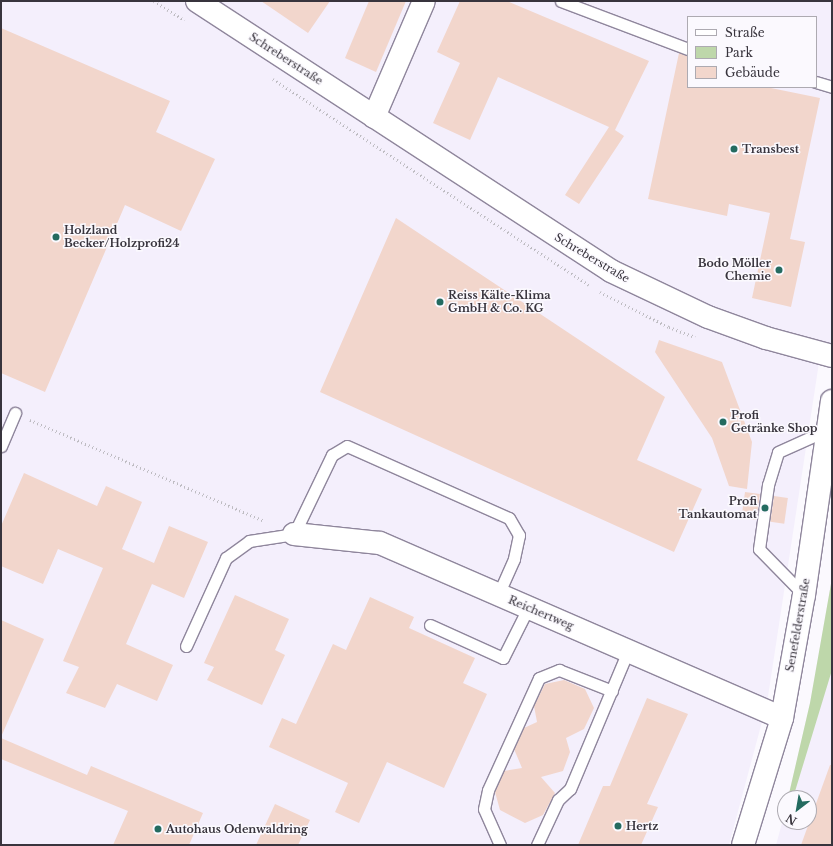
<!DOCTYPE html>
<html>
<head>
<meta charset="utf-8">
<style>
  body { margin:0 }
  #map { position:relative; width:833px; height:846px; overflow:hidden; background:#fbf9fe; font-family:"Libre Baskerville",serif }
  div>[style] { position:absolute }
  .built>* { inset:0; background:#f4effc }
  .green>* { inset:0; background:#bed7aa }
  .building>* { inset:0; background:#f2d6cc; transform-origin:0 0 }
  .path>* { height:2.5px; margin-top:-1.25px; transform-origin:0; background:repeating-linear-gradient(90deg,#bebcc2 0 1px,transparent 0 4px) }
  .roads { filter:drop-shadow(1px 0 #8f869c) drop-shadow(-1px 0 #8f869c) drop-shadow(0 1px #8f869c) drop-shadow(0 -1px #8f869c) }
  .service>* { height:11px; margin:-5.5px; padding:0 5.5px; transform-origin:5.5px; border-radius:5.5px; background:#fff }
  .minor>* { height:22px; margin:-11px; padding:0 11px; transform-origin:11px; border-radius:11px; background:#fff }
  .dots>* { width:11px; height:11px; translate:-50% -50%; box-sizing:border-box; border:2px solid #fbf9fe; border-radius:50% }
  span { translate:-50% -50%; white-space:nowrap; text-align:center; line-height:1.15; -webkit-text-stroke:3px #fbf9fe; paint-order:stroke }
  .street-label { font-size:11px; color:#38343d }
  .poi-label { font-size:11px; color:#38343d; font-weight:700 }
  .left { translate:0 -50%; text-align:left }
  .right { translate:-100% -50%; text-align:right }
  .frame { position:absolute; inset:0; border:2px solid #38343d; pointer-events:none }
  .legend { position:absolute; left:687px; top:16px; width:130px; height:72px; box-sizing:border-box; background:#fbf9fe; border:1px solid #adaab1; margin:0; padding:5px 7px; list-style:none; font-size:12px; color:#38343d }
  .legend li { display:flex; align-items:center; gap:8px; height:20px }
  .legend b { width:20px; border:1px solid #adaab1 }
  .north { position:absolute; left:777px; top:790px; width:40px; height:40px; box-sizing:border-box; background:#fbf9fe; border:1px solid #adaab1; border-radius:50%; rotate:211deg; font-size:11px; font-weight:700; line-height:16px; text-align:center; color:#38343d }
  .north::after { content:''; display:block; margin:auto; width:14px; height:18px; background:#246b60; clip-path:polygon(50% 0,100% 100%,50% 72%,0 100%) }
</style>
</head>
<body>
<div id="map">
  <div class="built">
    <div style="clip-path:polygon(evenodd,1px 1px,832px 1px,832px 360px,820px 356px,767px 703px,729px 845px,1px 845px,1px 1px,688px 17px,816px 17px,816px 87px,688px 87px,688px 17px)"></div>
    <div style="clip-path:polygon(832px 578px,832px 845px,776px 845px,785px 812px,785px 822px,809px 822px,809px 798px,788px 798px,810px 703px)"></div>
  </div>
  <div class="green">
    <div style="clip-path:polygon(832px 578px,832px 670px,793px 798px,788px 798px,810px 703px)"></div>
  </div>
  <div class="building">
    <div style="clip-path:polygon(261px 1px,330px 1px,308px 33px)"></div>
    <div style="clip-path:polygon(369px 1px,406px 1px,376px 72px,345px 58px)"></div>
    <div style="clip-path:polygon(460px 1px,507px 1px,649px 61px,615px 130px,624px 136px,579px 204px,565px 195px,609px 127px,498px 77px,470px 140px,433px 123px,460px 63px,437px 52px)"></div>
    <div style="clip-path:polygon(1px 28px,170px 101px,156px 132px,215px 159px,181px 231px,125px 205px,45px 392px,1px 373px)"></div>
    <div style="clip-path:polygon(679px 53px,688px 56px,688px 87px,766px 87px,820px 98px,790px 239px,805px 242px,791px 307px,752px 298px,770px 213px,729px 204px,727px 216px,648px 199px)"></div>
    <div style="clip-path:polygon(396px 218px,665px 397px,637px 460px,702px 489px,674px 552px,320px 392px)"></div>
    <div style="clip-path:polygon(659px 340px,722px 362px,752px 442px,747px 489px,729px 486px,712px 438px,655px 352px)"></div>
    <div style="clip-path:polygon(24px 473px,97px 506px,106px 486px,142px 502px,122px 549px,154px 563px,169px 526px,208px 542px,184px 598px,152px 584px,126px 644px,173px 665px,157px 701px,117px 684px,105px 708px,66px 693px,79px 667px,63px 661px,103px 568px,58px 549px,43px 584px,1px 566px,1px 526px)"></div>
    <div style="left:745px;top:492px;width:15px;height:26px;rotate:8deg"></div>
    <div style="left:774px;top:496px;width:14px;height:26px;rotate:8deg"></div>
    <div style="clip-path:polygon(235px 595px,289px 619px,275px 650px,285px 655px,262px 705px,207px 680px,214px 667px,204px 663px)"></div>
    <div style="clip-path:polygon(370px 597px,414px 617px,409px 628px,475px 658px,463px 683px,487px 694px,444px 788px,387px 762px,359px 823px,335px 812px,348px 783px,269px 747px,282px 718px,296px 724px,333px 644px,346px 650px)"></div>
    <div style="clip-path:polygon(1px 620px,44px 639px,1px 737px)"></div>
    <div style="clip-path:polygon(564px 680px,585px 689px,594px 708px,584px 729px,566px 738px,570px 752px,563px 771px,541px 777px,555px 793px,543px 815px,525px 823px,500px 810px,495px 792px,504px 771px,522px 768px,514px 749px,524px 728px,537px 722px,534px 706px,545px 684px)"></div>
    <div style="clip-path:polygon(647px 698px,688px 714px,647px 804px,658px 807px,641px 845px,578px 845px,603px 786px,610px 786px)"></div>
    <div style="clip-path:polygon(1px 738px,87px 775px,91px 766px,203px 813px,189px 845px,113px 845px,128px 811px,1px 759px)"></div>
    <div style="clip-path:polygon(830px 765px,832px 765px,832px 845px,801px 845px)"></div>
    <div style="clip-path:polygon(275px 804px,310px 820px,298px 845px,256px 845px)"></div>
  </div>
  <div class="path">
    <div style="left:154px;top:1px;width:36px;rotate:32deg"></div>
    <div style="left:273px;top:79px;width:377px;rotate:33.1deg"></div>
    <div style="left:600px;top:292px;width:77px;rotate:26.9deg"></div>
    <div style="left:669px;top:327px;width:28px;rotate:21deg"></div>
    <div style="left:30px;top:420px;width:255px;rotate:23.3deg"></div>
  </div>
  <div class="roads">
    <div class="service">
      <div style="left:561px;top:1px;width:136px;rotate:20.7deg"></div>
      <div style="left:816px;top:82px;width:17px;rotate:17deg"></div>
      <div style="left:1px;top:446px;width:36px;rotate:-67deg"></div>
      <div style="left:804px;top:595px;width:64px;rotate:-134.4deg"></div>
      <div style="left:759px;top:549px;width:65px;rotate:-82deg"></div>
      <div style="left:768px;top:485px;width:34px;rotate:-73deg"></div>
      <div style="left:778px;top:452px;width:54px;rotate:-24.2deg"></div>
      <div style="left:430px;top:625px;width:80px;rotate:24.3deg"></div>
      <div style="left:503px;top:658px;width:56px;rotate:-63.4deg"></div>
      <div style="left:186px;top:646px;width:97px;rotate:-65.6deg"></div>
      <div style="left:226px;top:558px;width:29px;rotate:-36deg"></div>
      <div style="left:249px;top:541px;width:46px;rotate:-8.8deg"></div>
      <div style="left:294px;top:534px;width:88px;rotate:-64.3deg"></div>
      <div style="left:332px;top:455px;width:17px;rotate:-31deg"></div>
      <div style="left:347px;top:446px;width:177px;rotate:24deg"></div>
      <div style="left:509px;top:518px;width:20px;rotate:60deg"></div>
      <div style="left:519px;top:535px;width:25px;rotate:102deg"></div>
      <div style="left:514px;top:559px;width:39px;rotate:114deg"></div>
      <div style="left:500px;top:845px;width:39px;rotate:-114deg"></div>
      <div style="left:484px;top:809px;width:19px;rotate:-78deg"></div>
      <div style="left:488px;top:790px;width:123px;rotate:-65.5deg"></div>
      <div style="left:539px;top:678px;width:22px;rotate:-22deg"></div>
      <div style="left:559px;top:670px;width:57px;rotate:21.6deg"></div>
      <div style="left:537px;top:845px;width:50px;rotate:-65deg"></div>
      <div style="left:558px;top:800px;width:16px;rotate:-43deg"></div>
      <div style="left:570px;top:789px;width:150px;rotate:-67.2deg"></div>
    </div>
    <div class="minor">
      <div style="left:197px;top:1px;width:494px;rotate:33.1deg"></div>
      <div style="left:611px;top:271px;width:107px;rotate:25.4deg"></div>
      <div style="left:708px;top:317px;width:62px;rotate:19.9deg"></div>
      <div style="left:766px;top:338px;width:68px;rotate:15.3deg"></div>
      <div style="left:374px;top:117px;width:126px;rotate:-66.7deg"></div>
      <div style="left:294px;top:534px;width:86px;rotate:6deg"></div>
      <div style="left:380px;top:543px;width:438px;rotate:23.5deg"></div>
      <div style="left:743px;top:845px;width:133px;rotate:-72.9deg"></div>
      <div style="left:782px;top:718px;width:125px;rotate:-79.9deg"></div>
      <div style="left:804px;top:595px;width:196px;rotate:-81.8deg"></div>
    </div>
  </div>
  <div class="dots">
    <div style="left:734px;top:149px;background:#246b60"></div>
    <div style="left:56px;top:237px;background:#246b60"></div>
    <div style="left:779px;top:270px;background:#246b60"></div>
    <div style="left:440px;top:302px;background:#246b60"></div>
    <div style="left:723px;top:422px;background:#246b60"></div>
    <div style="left:765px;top:508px;background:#246b60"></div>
    <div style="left:618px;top:826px;background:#246b60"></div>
    <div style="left:158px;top:829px;background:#246b60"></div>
  </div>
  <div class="street-label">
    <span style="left:286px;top:59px;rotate:33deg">Schreberstraße</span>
    <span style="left:592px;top:258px;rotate:31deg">Schreberstraße</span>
    <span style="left:541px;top:613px;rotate:23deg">Reichertweg</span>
    <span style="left:798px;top:625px;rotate:-80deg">Senefelderstraße</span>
  </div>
  <div class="poi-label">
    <span class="left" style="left:742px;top:149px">Transbest</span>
    <span class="left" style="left:64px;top:237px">Holzland<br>Becker/Holzprofi24</span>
    <span class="right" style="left:771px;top:270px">Bodo Möller<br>Chemie</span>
    <span class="left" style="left:448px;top:302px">Reiss Kälte-Klima<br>GmbH &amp; Co. KG</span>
    <span class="left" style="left:731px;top:422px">Profi<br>Getränke Shop</span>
    <span class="right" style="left:757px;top:508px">Profi<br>Tankautomat</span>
    <span class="left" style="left:626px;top:826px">Hertz</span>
    <span class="left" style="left:166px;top:829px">Autohaus Odenwaldring</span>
  </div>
  <div class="frame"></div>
  <ul class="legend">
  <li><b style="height:5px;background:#fff"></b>Straße</li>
  <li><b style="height:11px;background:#bed7aa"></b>Park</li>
  <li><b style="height:11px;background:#f2d6cc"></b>Gebäude</li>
  </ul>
  <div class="north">N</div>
</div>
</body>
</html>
